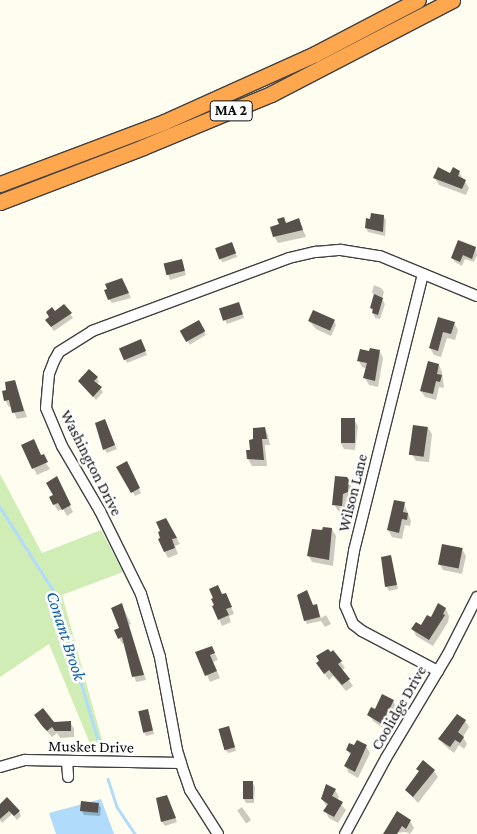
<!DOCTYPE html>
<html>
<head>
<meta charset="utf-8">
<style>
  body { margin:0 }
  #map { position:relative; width:477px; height:834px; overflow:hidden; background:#fffdef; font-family:"Crimson Pro",serif }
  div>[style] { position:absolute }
  .green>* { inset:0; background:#d0edb6 }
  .water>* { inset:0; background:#b0dbfb }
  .shadow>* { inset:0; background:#0003; transform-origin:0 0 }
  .stream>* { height:2.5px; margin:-1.25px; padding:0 1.25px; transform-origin:1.25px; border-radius:1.25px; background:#b0dbfb }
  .building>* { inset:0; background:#58504a; transform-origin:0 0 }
  .roads { filter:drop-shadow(1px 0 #414141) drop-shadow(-1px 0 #414141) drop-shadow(0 1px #414141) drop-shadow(0 -1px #414141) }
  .minor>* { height:10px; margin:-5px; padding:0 5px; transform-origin:5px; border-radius:5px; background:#fff }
  .highway>* { height:15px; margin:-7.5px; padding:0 7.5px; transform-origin:7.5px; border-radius:7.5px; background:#ffa74e }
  span { translate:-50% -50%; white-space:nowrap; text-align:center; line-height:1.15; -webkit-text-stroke:5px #fff; paint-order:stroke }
  .shield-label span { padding:1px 4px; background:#fff; border:1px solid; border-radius:4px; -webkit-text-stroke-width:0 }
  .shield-label { font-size:15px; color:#0e0e0e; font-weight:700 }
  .street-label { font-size:16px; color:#0e0e0e }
  .water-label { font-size:18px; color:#0d5eaa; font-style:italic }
</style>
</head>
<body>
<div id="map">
  <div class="green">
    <div style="clip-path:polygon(0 474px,42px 553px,101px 530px,123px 572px,62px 595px,105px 751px,93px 751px,49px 644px,0 677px)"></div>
  </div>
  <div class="water">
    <div style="clip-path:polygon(101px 799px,114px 834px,56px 834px,49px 813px)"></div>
  </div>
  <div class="shadow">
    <div style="clip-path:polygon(459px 172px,469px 188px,466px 195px,439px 185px,435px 178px)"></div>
    <div style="clip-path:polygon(383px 216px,386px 220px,385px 236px,368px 232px,366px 228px)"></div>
    <div style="clip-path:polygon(299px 220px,306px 237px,278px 243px,274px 236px,280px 225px)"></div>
    <div style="left:232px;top:243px;width:15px;height:16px;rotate:70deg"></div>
    <div style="clip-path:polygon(476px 248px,477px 255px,474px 262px,465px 259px,462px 266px,455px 262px,452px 258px)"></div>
    <div style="clip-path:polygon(183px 265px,186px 275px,170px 280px,165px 266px)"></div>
    <div style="clip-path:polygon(124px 283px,131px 298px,112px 303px,109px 299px)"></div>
    <div style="clip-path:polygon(374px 285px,381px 288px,384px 292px,382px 299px,385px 304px,380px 319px,375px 318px,371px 308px,375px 297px,372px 292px)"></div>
    <div style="clip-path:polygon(64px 305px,73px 318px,54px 331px,49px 324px,55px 313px)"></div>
    <div style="clip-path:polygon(240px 307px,244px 318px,227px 324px,225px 320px)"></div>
    <div style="clip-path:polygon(439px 319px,454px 323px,458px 330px,455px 340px,447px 338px,441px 357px,434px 355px,430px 348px)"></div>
    <div style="clip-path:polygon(309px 321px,334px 321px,336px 325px,331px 336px,316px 329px)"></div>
    <div style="left:198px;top:322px;width:15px;height:19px;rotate:58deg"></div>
    <div style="clip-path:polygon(142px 344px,147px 355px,127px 363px,125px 359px)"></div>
    <div style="clip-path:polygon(380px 352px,383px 358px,378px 387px,369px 385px,365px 378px,367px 369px,362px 367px,359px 361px)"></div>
    <div style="clip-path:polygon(439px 365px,442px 372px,444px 388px,439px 387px,436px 400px,425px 397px,421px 391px)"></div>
    <div style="clip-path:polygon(97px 378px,99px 382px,97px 384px,103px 392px,96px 400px,80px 381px)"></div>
    <div style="clip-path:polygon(14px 381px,27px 417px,17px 419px,11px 406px,9px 407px,5px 400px)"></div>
    <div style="clip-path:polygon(354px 420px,358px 426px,355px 450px,344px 449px,341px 443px)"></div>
    <div style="clip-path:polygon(106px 424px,117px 449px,107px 453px,104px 449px)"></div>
    <div style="clip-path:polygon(265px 428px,268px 435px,270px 445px,265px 445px,267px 466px,252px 466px,248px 459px,255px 440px)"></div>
    <div style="clip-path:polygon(428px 428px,432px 434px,429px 462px,416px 461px,412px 454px)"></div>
    <div style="clip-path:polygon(23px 445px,41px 456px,50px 469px,37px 475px)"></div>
    <div style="clip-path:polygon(118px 467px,129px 467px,141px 493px,135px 496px)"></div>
    <div style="clip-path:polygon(347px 478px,352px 488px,351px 498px,346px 501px,345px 512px,338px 511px,334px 504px)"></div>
    <div style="clip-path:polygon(60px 485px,73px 512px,67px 516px,63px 509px,58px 511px,50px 497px,55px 495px)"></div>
    <div style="clip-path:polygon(404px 503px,411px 521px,410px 526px,405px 525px,402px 539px,392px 537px,388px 530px)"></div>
    <div style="clip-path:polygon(332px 529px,336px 536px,333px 566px,312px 562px,308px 555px,323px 532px)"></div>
    <div style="clip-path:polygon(174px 533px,180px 544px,175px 546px,178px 554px,168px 558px,165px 552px)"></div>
    <div style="clip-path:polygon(462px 549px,466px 556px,462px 574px,443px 570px,439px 563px)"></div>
    <div style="clip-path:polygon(390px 557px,398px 589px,389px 591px,386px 586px)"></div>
    <div style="clip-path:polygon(223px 595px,229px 601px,234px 614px,229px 616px,231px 622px,222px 626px,219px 619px)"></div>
    <div style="clip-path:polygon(122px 605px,131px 624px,129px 625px,146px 680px,136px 682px,125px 643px,122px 644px,116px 631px,121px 629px)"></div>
    <div style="clip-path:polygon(316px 605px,321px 618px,326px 615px,331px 624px,325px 627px,321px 621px,307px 624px,305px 620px,313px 606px)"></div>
    <div style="clip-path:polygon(439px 605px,446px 609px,449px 616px,448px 622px,433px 646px,416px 636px,413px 629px,422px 627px,431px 619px)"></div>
    <div style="clip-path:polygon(212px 647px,218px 660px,213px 662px,220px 678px,210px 682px,197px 653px)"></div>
    <div style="clip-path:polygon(327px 650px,341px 662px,345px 668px,342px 670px,353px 686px,346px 691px,333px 676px,329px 680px,322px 670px,317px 656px)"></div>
    <div style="clip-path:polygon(393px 701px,397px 708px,386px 730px,373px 721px,369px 714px)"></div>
    <div style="clip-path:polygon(148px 711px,154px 734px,146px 736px,144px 732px)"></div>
    <div style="clip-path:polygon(465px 721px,469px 727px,463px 737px,467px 744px,464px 749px,459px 745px,454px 753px,444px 745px,440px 739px)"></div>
    <div style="clip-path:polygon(39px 722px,70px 722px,74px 729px,74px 737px,60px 738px,57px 733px,52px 737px)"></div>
    <div style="clip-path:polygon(228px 727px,236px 751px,228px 753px,225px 749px)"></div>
    <div style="clip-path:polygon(366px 746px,370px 753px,358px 778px,349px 773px,345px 766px,351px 756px,347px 750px)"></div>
    <div style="clip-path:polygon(434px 771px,438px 777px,418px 803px,406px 790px,420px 772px)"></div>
    <div style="clip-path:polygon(252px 782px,255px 787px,254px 803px,246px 803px,244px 799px)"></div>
    <div style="clip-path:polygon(327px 786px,335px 790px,339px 797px,337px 800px,346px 810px,338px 823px,329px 818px,325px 811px,327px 807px,322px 799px)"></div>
    <div style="clip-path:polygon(169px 801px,177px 822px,165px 826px,162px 822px)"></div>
    <div style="clip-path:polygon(0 804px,19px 812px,21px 816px,17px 820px,12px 814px,2px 823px,0 820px)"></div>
    <div style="clip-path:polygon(98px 804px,101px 808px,100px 816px,84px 815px,82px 811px)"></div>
    <div style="left:242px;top:807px;width:16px;height:6px;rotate:55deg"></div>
    <div style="clip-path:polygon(410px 821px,414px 828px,410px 834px,406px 832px,384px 834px)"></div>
  </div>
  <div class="stream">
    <div style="left:0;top:507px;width:98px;rotate:57.4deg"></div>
    <div style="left:53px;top:590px;width:163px;rotate:73.2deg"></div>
    <div style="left:108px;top:779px;width:29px;rotate:72deg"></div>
    <div style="left:117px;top:807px;width:32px;rotate:56deg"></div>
  </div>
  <div class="building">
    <div style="clip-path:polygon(438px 167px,450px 173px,453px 167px,460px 171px,458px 176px,466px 180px,462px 189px,433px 178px)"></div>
    <div style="clip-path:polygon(371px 213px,384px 215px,383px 232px,365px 228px,366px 218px,370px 219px)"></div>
    <div style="clip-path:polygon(284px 217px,286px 223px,299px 218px,303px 230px,273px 237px,270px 227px,279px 224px,277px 219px)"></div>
    <div style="clip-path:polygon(458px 240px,476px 247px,472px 259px,463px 255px,460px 262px,451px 258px)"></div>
    <div style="left:232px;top:242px;width:12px;height:18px;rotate:70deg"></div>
    <div style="left:182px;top:259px;width:12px;height:19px;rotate:76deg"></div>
    <div style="clip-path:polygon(122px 278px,129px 293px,108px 300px,104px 290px,107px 289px,105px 284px)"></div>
    <div style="clip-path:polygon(374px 294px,383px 298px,378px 315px,372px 313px,373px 309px,370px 308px)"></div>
    <div style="left:239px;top:302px;width:13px;height:21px;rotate:72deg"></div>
    <div style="clip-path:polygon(64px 304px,72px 313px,51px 327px,45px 320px,49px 317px,46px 312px,52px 307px,55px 311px)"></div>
    <div style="left:313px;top:310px;width:24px;height:12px;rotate:24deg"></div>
    <div style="clip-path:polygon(438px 317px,455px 322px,451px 334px,443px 332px,438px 351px,429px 348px)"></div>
    <div style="left:199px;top:320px;width:13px;height:22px;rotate:61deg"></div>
    <div style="left:141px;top:339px;width:13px;height:24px;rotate:67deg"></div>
    <div style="clip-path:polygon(370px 348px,380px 350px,375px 381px,363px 378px,367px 363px,357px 361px,360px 349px,369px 351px)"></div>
    <div style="clip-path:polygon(428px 361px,439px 364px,437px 374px,442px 375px,440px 382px,436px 381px,433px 394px,420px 391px)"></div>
    <div style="clip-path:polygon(89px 369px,98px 377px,94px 381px,102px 387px,93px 397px,78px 381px)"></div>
    <div style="clip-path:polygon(15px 380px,24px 411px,12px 413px,9px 400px,4px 401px,2px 391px,6px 390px,5px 382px)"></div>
    <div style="left:341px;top:418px;width:14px;height:25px"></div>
    <div style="clip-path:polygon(105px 419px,115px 445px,103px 450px,95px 423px)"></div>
    <div style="left:413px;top:425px;width:15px;height:30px;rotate:8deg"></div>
    <div style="clip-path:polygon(265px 427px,267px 439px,262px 439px,264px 460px,247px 459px,246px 450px,250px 450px,249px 440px,253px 439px,253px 428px)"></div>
    <div style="clip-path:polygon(34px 439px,41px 455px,44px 454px,48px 462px,32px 469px,21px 445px)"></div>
    <div style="clip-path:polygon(127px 461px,140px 488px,131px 493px,116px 467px)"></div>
    <div style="clip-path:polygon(57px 476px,71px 505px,62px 510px,58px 503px,53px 505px,49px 497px,53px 495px,46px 483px)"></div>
    <div style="clip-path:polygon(335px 476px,347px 477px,349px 480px,348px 492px,343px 494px,342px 506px,332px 505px)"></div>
    <div style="clip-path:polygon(394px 500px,405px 502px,403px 512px,408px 513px,407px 520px,402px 519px,399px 533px,387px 530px)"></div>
    <div style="clip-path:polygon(166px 518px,177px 538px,172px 539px,175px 548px,164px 552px,158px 539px,160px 538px,158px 532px,160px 531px,156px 522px)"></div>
    <div style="clip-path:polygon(323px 527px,332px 528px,329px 560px,307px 556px,312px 529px,322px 530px)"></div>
    <div style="left:442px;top:544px;width:21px;height:21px;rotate:11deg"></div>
    <div style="clip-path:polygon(391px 555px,397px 585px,385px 587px,381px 557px)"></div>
    <div style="clip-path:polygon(218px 585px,222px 594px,226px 593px,232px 607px,226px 609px,229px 615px,218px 620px,212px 606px,214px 605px,211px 599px,213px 598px,209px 589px)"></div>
    <div style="clip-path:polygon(307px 590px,313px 605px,317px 604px,320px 617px,304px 621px,297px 595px)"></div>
    <div style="clip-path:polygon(122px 603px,144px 675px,132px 677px,122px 637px,118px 639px,114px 630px,119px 628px,111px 608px)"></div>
    <div style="clip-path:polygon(438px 603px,446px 608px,443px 614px,445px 615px,429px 640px,411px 629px,416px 622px,421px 625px,427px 615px,431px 617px)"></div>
    <div style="clip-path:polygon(212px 646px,215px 653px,210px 655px,217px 671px,205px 676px,195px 652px)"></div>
    <div style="clip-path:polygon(328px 649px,331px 652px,333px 650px,342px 661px,338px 664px,350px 679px,342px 685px,329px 670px,324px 674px,316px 663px,319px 661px,316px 656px)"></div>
    <div style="clip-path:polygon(382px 694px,394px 700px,382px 724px,367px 715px,371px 707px,375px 709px)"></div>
    <div style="clip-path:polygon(43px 708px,54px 722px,71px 721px,71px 731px,55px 731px,52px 727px,47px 731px,43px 727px,34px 715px)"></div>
    <div style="left:148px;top:709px;width:22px;height:10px;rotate:77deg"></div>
    <div style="clip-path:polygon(457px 714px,466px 720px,458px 732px,464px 737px,460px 743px,455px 740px,450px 747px,438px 739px)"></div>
    <div style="left:229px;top:726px;width:22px;height:11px;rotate:74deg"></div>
    <div style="clip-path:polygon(357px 740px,367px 745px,355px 772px,344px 766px,351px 753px,346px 750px,349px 743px,354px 745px)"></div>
    <div style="clip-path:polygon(423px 760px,435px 770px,413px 797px,405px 790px,419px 771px,416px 769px)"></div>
    <div style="left:243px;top:781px;width:10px;height:18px"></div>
    <div style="clip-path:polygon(326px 784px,336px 789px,332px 796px,343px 802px,334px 817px,323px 811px,328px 804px,321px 799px)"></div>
    <div style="clip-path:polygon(167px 795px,176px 818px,161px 822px,156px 798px)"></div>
    <div style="clip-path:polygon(7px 797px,20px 811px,14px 816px,9px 811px,0 819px,0 804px)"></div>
    <div style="left:81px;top:801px;width:18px;height:10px;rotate:6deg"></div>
    <div style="clip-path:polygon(397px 811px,411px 820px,406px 829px,402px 826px,397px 834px,383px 834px)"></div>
  </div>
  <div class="roads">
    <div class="minor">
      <div style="left:423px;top:274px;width:285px;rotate:104deg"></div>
      <div style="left:354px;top:551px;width:55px;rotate:99.5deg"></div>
      <div style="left:345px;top:605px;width:21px;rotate:67deg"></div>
      <div style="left:353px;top:624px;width:11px;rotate:38deg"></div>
      <div style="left:362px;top:631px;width:86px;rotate:27.8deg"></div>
      <div style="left:67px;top:761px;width:16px;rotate:86deg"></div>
      <div style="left:0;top:767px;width:26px;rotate:-16deg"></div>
      <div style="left:25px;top:760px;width:156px;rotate:1.1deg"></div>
      <div style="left:218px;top:834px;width:52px;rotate:-122.5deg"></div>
      <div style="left:190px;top:790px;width:18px;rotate:-109deg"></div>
      <div style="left:184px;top:773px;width:24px;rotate:-107deg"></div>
      <div style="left:177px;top:750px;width:95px;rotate:-100.4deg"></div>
      <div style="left:160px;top:657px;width:66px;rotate:-106.8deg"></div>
      <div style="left:141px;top:594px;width:93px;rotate:-116.3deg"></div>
      <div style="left:100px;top:511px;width:75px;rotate:-120.3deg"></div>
      <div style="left:62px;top:446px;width:41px;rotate:-112.8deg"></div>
      <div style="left:46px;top:408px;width:34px;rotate:-85deg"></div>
      <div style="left:49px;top:374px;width:14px;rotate:-69deg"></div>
      <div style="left:54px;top:361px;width:10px;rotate:-61deg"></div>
      <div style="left:59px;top:352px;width:39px;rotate:-32deg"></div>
      <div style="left:92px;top:331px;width:210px;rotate:-20.3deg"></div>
      <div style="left:289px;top:258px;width:28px;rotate:-13deg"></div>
      <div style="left:316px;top:252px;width:25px;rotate:-5deg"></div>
      <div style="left:341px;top:250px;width:39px;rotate:9deg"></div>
      <div style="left:380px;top:256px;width:105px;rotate:22.4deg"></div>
      <div style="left:345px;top:834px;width:86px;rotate:-61.7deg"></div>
      <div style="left:386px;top:758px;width:121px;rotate:-59.2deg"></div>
      <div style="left:448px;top:654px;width:64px;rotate:-63deg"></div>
    </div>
    <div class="highway">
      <div style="left:0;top:184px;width:175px;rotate:-20.7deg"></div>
      <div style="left:164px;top:122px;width:166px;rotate:-24.2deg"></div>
      <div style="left:315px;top:54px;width:116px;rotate:-27.7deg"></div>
      <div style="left:0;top:202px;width:153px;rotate:-21deg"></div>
      <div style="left:143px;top:147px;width:139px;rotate:-22.5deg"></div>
      <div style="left:271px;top:94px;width:204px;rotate:-27.4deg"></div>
    </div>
  </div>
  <div class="shield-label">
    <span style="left:231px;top:111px">MA 2</span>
  </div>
  <div class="street-label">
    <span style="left:91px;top:463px;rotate:63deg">Washington Drive</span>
    <span style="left:353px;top:493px;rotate:-76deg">Wilson Lane</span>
    <span style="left:399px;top:708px;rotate:-60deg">Coolidge Drive</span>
    <span style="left:91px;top:747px;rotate:1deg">Musket Drive</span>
  </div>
  <div class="water-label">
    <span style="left:66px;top:636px;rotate:72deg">Conant Brook</span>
  </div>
</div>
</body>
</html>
